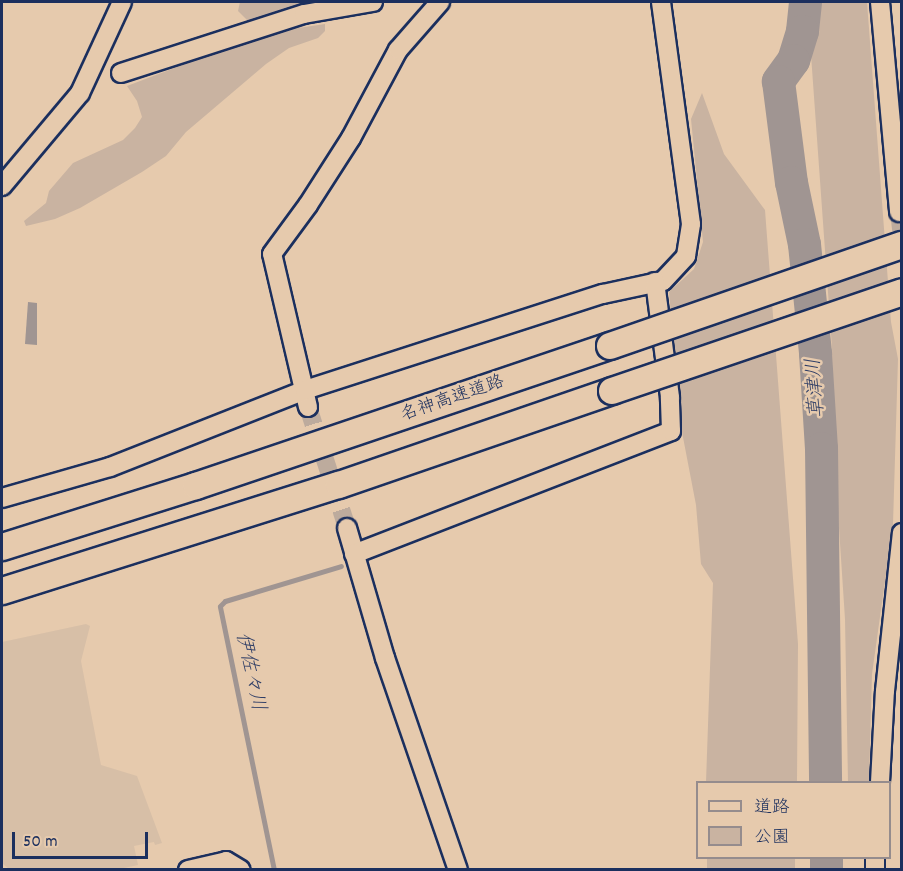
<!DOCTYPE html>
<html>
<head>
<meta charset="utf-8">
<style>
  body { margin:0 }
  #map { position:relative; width:903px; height:871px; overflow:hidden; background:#e6caad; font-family:Dekko,"Klee One",sans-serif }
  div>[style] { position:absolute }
  .built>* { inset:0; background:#d7bfa7 }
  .green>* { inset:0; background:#c9b3a1; transform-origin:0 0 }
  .water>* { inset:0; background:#a09592 }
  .stream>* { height:5px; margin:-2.5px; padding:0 2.5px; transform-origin:2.5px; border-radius:2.5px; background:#a09592 }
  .river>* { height:33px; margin:-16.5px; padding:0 16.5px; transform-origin:16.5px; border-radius:16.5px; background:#a09592 }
  .minor-tunnel>* { height:18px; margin-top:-9px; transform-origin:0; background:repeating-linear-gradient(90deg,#bdab9d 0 18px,transparent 0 27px) }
  .roads { filter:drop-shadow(2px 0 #1b2f5e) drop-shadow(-2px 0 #1b2f5e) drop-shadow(0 2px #1b2f5e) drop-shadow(0 -2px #1b2f5e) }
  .minor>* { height:18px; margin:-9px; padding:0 9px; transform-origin:9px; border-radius:9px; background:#e6caad }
  .highway>* { height:26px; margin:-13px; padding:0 13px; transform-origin:13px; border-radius:13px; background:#e6caad }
  .bridges { filter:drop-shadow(2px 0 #1b2f5e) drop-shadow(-2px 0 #1b2f5e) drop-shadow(0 2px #1b2f5e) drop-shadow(0 -2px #1b2f5e) }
  .highway-bridge>* { height:26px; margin:-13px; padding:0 13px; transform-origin:13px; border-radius:13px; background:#e6caad }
  span { translate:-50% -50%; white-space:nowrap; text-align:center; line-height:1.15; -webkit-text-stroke:5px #e6caad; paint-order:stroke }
  .street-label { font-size:18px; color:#1b2f5e }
  .water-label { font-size:20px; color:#2f3e66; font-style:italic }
  .frame { position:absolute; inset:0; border:3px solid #1b2f5e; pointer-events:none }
  .legend { position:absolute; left:696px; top:781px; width:195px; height:78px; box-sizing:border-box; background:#e6caad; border:2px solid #958c8d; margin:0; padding:8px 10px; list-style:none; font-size:18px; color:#1b2f5e }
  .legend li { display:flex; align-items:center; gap:12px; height:30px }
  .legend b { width:30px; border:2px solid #958c8d }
  .scale { position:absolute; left:12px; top:832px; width:136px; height:27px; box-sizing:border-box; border:3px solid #1b2f5e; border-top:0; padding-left:8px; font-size:18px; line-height:21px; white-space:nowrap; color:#1b2f5e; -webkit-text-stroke:4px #e6caad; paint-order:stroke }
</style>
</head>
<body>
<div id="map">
  <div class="built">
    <div style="clip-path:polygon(86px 624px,90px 626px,81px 661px,101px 765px,137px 776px,162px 843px,155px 845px,154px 842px,134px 846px,138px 865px,119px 869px,9px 869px,2px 863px,2px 642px)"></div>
  </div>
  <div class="green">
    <div style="clip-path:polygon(240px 2px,307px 2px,249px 22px,238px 11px)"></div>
    <div style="clip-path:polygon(815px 2px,867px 2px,891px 322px,898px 359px,893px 524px,872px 674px,869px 782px,848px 782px,845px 619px,833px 437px,832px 348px,810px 41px)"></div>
    <div style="clip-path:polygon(325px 24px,325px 31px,318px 38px,289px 48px,266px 64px,186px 132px,166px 156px,142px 172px,80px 208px,55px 219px,26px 226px,24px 221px,46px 203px,49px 191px,73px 163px,123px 140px,135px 128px,142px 117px,137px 101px,127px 86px,243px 42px,278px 31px)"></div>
    <div style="clip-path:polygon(702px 93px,724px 154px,765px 210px,798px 644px,797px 782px,706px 782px,713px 583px,701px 564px,696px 505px,682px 432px,669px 292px,694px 269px,703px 242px,691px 119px)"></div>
    <div style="left:707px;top:858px;width:88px;height:11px"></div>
  </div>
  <div class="water">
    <div style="clip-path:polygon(28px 302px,37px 303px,37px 345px,25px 344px)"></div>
  </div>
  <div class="stream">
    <div style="left:274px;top:870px;width:269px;rotate:-101.6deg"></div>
    <div style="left:220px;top:606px;width:7px;rotate:-45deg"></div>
    <div style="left:225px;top:601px;width:121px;rotate:-16.8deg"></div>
  </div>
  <div class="river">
    <div style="left:805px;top:2px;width:29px;rotate:96deg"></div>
    <div style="left:802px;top:31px;width:30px;rotate:107deg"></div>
    <div style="left:793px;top:60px;width:26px;rotate:126deg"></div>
    <div style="left:778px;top:81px;width:102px;rotate:82.7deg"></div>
    <div style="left:791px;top:182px;width:63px;rotate:78.2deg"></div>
    <div style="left:804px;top:244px;width:110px;rotate:84.2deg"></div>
    <div style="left:815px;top:353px;width:95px;rotate:86.4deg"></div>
    <div style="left:821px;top:448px;width:334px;rotate:89.3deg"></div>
    <div style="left:826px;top:858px;width:12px;rotate:90deg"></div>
  </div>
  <div class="minor-tunnel">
    <div style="left:899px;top:212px;width:23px;rotate:83deg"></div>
    <div style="left:308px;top:407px;width:127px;rotate:72.1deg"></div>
  </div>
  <div class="roads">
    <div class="minor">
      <div style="left:880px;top:2px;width:211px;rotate:84.8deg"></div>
      <div style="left:121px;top:73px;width:192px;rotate:-17.9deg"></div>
      <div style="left:304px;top:14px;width:70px;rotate:-9.9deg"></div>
      <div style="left:2px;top:186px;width:121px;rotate:-50deg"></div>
      <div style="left:80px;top:93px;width:100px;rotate:-65.2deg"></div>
      <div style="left:308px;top:407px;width:157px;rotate:-103.2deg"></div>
      <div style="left:272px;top:254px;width:61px;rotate:-53.7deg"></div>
      <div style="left:308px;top:205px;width:80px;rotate:-57.3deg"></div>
      <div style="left:351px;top:138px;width:100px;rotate:-61.9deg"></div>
      <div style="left:398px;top:50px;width:64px;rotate:-48.8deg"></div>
      <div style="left:2px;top:498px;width:112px;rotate:-16deg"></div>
      <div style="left:110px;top:467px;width:210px;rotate:-21.5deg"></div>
      <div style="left:305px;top:390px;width:313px;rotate:-17.9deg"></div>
      <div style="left:603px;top:294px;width:61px;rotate:-12.2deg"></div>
      <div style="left:663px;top:281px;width:34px;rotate:-47deg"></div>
      <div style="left:686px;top:256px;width:32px;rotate:-81deg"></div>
      <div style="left:691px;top:224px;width:224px;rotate:-97.7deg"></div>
      <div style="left:347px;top:528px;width:135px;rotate:73.7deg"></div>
      <div style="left:385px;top:658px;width:224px;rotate:71deg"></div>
      <div style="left:354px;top:554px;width:340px;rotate:-21.2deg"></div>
      <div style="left:671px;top:431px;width:34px;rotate:-92deg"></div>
      <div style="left:670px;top:397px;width:116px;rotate:-97.4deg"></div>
      <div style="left:880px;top:782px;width:91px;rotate:-86.9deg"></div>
      <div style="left:885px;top:691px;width:159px;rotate:-83.9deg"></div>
      <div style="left:188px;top:870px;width:39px;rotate:-13deg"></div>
      <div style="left:226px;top:861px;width:17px;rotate:31deg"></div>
      <div style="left:875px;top:870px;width:12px;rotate:-90deg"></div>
    </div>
    <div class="highway">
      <div style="left:2px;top:547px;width:203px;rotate:-17.5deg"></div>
      <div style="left:196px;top:486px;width:437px;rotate:-18.7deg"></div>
      <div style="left:2px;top:591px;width:353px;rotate:-17.5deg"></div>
      <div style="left:339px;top:485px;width:289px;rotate:-19deg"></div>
    </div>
  </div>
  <div class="bridges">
    <div class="highway-bridge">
      <div style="left:610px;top:346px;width:309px;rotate:-19.1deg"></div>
      <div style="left:612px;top:391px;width:306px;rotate:-18.8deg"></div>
    </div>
  </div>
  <div class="street-label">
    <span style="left:453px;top:400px;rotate:-19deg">名神高速道路</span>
  </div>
  <div class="water-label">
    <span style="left:817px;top:388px;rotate:-94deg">草津川</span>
    <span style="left:249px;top:672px;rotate:78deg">伊佐々川</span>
  </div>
  <div class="frame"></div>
  <ul class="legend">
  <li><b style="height:8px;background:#e6caad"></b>道路</li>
  <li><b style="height:16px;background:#c9b3a1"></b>公園</li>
  </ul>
  <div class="scale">50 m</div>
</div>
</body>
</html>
